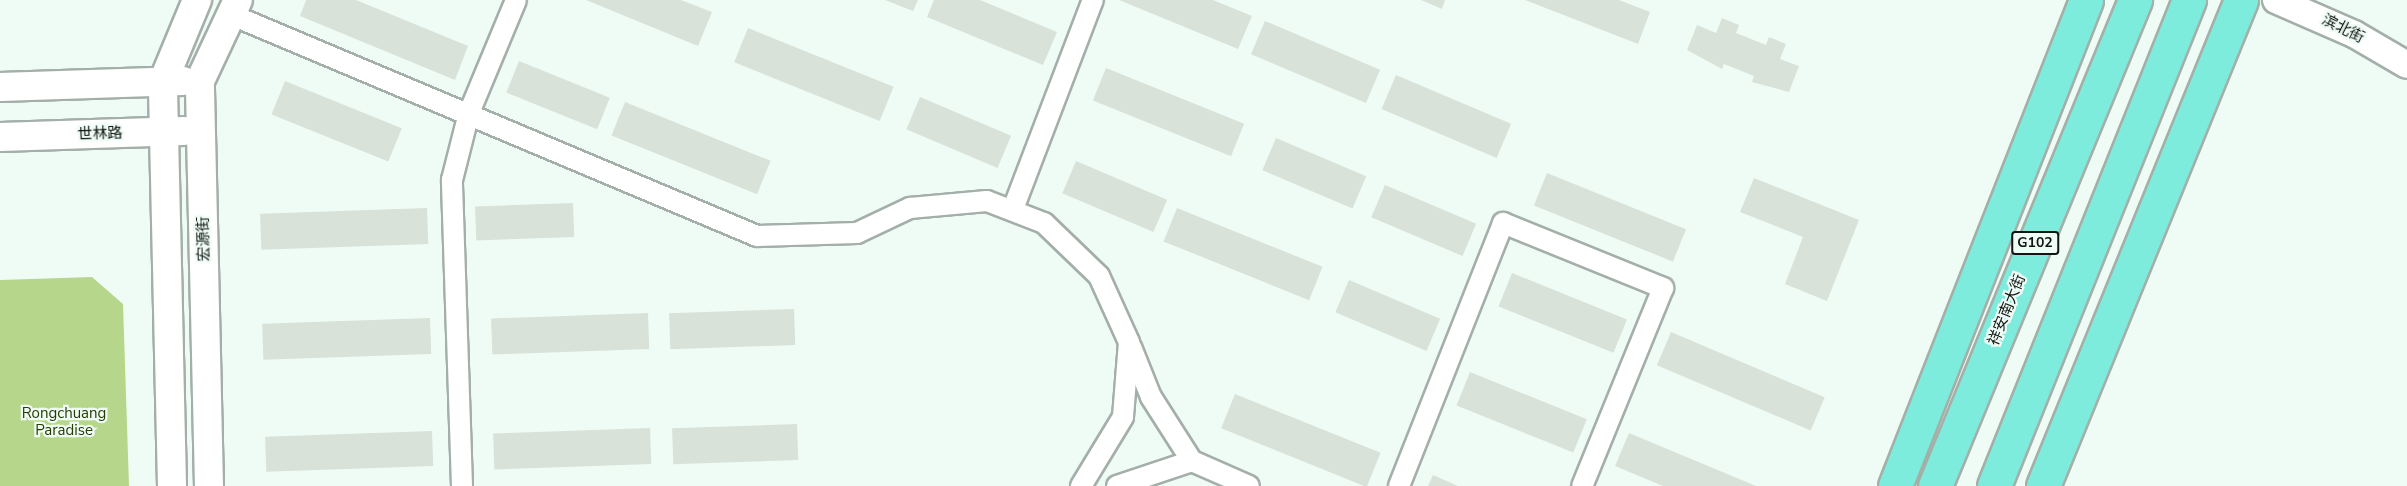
<!DOCTYPE html>
<html>
<head>
<meta charset="utf-8">
<style>
  body { margin:0 }
  #map { position:relative; width:2407px; height:486px; overflow:hidden; background:#effcf6; font-family:"Nunito Sans","Noto Sans SC",sans-serif }
  div>[style] { position:absolute }
  .green>* { inset:0; background:#b6d68b }
  .building>* { inset:0; background:#d8e2d8; transform-origin:0 0 }
  .roads { filter:drop-shadow(2px 0 #a3afa8) drop-shadow(-2px 0 #a3afa8) drop-shadow(0 2px #a3afa8) drop-shadow(0 -2px #a3afa8) }
  .minor>* { height:20px; margin:-10px; padding:0 10px; transform-origin:10px; border-radius:10px; background:#fff }
  .tertiary>* { height:26px; margin:-13px; padding:0 13px; transform-origin:13px; border-radius:13px; background:#fff }
  .secondary>* { height:28px; margin:-14px; padding:0 14px; transform-origin:14px; border-radius:14px; background:#fff }
  .trunk>* { height:33px; margin:-16.5px; padding:0 16.5px; transform-origin:16.5px; border-radius:16.5px; background:#7eecdc }
  span { translate:-50% -50%; white-space:nowrap; text-align:center; line-height:1.15; -webkit-text-stroke:4.5px #effcf6; paint-order:stroke }
  .shield-label span { padding:2px 4px; background:#effcf6; border:2px solid; border-radius:4px; -webkit-text-stroke-width:0 }
  .shield-label { font-size:14px; color:#111513; font-weight:700 }
  .street-label { font-size:15px; color:#111513 }
  .park-label { font-size:15px; color:#283c00 }
</style>
</head>
<body>
<div id="map">
  <div class="green">
    <div style="clip-path:polygon(92px 277px,123px 304px,129px 486px,0 486px,0 280px)"></div>
  </div>
  <div class="building">
    <div style="clip-path:polygon(306px 0,356px 0,468px 46px,455px 80px,300px 16px)"></div>
    <div style="clip-path:polygon(586px 0,681px 0,712px 12px,698px 46px)"></div>
    <div style="clip-path:polygon(885px 0,918px 0,913px 11px)"></div>
    <div style="clip-path:polygon(934px 0,980px 0,1057px 32px,1043px 65px,927px 17px)"></div>
    <div style="clip-path:polygon(1119px 0,1213px 0,1252px 16px,1238px 49px)"></div>
    <div style="clip-path:polygon(1421px 0,1445px 0,1442px 9px)"></div>
    <div style="clip-path:polygon(1525px 0,1619px 0,1650px 12px,1638px 44px)"></div>
    <div style="clip-path:polygon(1722px 18px,1739px 25px,1736px 33px,1766px 45px,1769px 37px,1786px 44px,1780px 59px,1799px 66px,1789px 92px,1752px 82px,1754px 76px,1724px 64px,1722px 69px,1687px 50px,1697px 25px,1716px 33px)"></div>
    <div style="left:1265px;top:21px;width:125px;height:36px;rotate:23deg"></div>
    <div style="left:748px;top:28px;width:157px;height:37px;rotate:22deg"></div>
    <div style="left:519px;top:61px;width:98px;height:34px;rotate:22deg"></div>
    <div style="left:1106px;top:68px;width:149px;height:35px;rotate:22deg"></div>
    <div style="left:1396px;top:75px;width:125px;height:37px;rotate:23deg"></div>
    <div style="left:285px;top:81px;width:126px;height:36px;rotate:22deg"></div>
    <div style="left:920px;top:97px;width:99px;height:35px;rotate:23deg"></div>
    <div style="left:625px;top:102px;width:157px;height:36px;rotate:22deg"></div>
    <div style="left:1276px;top:138px;width:98px;height:35px;rotate:23deg"></div>
    <div style="left:1076px;top:161px;width:99px;height:35px;rotate:23deg"></div>
    <div style="left:1547px;top:173px;width:150px;height:35px;rotate:22deg"></div>
    <div style="clip-path:polygon(1754px 178px,1859px 220px,1827px 301px,1785px 284px,1803px 237px,1740px 212px)"></div>
    <div style="left:1385px;top:185px;width:99px;height:35px;rotate:23deg"></div>
    <div style="left:573px;top:203px;width:34px;height:98px;rotate:88deg"></div>
    <div style="left:427px;top:208px;width:36px;height:167px;rotate:88deg"></div>
    <div style="left:1177px;top:208px;width:157px;height:36px;rotate:22deg"></div>
    <div style="left:1512px;top:273px;width:124px;height:36px;rotate:22deg"></div>
    <div style="left:1349px;top:280px;width:99px;height:35px;rotate:23deg"></div>
    <div style="left:794px;top:309px;width:36px;height:125px;rotate:88deg"></div>
    <div style="left:648px;top:313px;width:36px;height:157px;rotate:88deg"></div>
    <div style="left:430px;top:318px;width:36px;height:168px;rotate:88deg"></div>
    <div style="left:1671px;top:332px;width:167px;height:36px;rotate:23deg"></div>
    <div style="left:1470px;top:372px;width:126px;height:36px;rotate:22deg"></div>
    <div style="left:1235px;top:394px;width:157px;height:37px;rotate:22deg"></div>
    <div style="left:797px;top:424px;width:36px;height:125px;rotate:88deg"></div>
    <div style="left:650px;top:428px;width:36px;height:157px;rotate:88deg"></div>
    <div style="left:432px;top:431px;width:35px;height:167px;rotate:88deg"></div>
    <div style="clip-path:polygon(1629px 433px,1756px 486px,1663px 486px,1615px 466px)"></div>
    <div style="clip-path:polygon(1433px 475px,1458px 486px,1428px 486px)"></div>
  </div>
  <div class="roads">
    <div class="minor">
      <div style="left:232px;top:15px;width:570px;rotate:22.83deg"></div>
      <div style="left:757px;top:236px;width:100px;rotate:-1.7deg"></div>
      <div style="left:857px;top:233px;width:59px;rotate:-25.3deg"></div>
      <div style="left:910px;top:208px;width:77px;rotate:-5.2deg"></div>
      <div style="left:987px;top:201px;width:61px;rotate:21.1deg"></div>
      <div style="left:1044px;top:223px;width:76px;rotate:43.9deg"></div>
      <div style="left:1099px;top:276px;width:72px;rotate:65.6deg"></div>
      <div style="left:1129px;top:342px;width:75px;rotate:94.6deg"></div>
      <div style="left:1123px;top:417px;width:81px;rotate:121.3deg"></div>
      <div style="left:1013px;top:209px;width:224px;rotate:-69.1deg"></div>
      <div style="left:1131px;top:347px;width:54px;rotate:68.2deg"></div>
      <div style="left:1151px;top:397px;width:76px;rotate:57.4deg"></div>
      <div style="left:1192px;top:461px;width:62px;rotate:23.7deg"></div>
      <div style="left:462px;top:486px;width:306px;rotate:-91.9deg"></div>
      <div style="left:452px;top:180px;width:69px;rotate:-75.8deg"></div>
      <div style="left:469px;top:113px;width:122px;rotate:-67.4deg"></div>
      <div style="left:1117px;top:486px;width:79px;rotate:-18.4deg"></div>
      <div style="left:1399px;top:486px;width:283px;rotate:-68.4deg"></div>
      <div style="left:1503px;top:223px;width:173px;rotate:22.1deg"></div>
      <div style="left:1663px;top:288px;width:214px;rotate:112.2deg"></div>
    </div>
    <div class="tertiary">
      <div style="left:2276px;top:0;width:85px;rotate:23.6deg"></div>
      <div style="left:2354px;top:34px;width:61px;rotate:30.3deg"></div>
    </div>
    <div class="secondary">
      <div style="left:0;top:87px;width:183px;rotate:-1.9deg"></div>
      <div style="left:0;top:137px;width:184px;rotate:-1.9deg"></div>
      <div style="left:172px;top:486px;width:404px;rotate:-91.3deg"></div>
      <div style="left:163px;top:82px;width:89px;rotate:-67.5deg"></div>
      <div style="left:209px;top:486px;width:405px;rotate:-91.3deg"></div>
      <div style="left:200px;top:81px;width:89px;rotate:-64.9deg"></div>
    </div>
    <div class="trunk">
      <div style="left:1895px;top:486px;width:522px;rotate:-68.54deg"></div>
      <div style="left:1935px;top:486px;width:526px;rotate:-67.63deg"></div>
      <div style="left:1994px;top:486px;width:524px;rotate:-68.14deg"></div>
      <div style="left:2043px;top:486px;width:525px;rotate:-67.83deg"></div>
    </div>
  </div>
  <div class="shield-label">
    <span style="left:2035px;top:243px">G102</span>
  </div>
  <div class="street-label">
    <span style="left:2343px;top:29px;rotate:27deg">滨北街</span>
    <span style="left:100px;top:134px;rotate:-2deg">世林路</span>
    <span style="left:204px;top:239px;rotate:-91deg">宏源街</span>
    <span style="left:2007px;top:310px;rotate:-68deg">祥安南大街</span>
  </div>
  <div class="park-label">
    <span style="left:64px;top:422px">Rongchuang<br>Paradise</span>
  </div>
</div>
</body>
</html>
